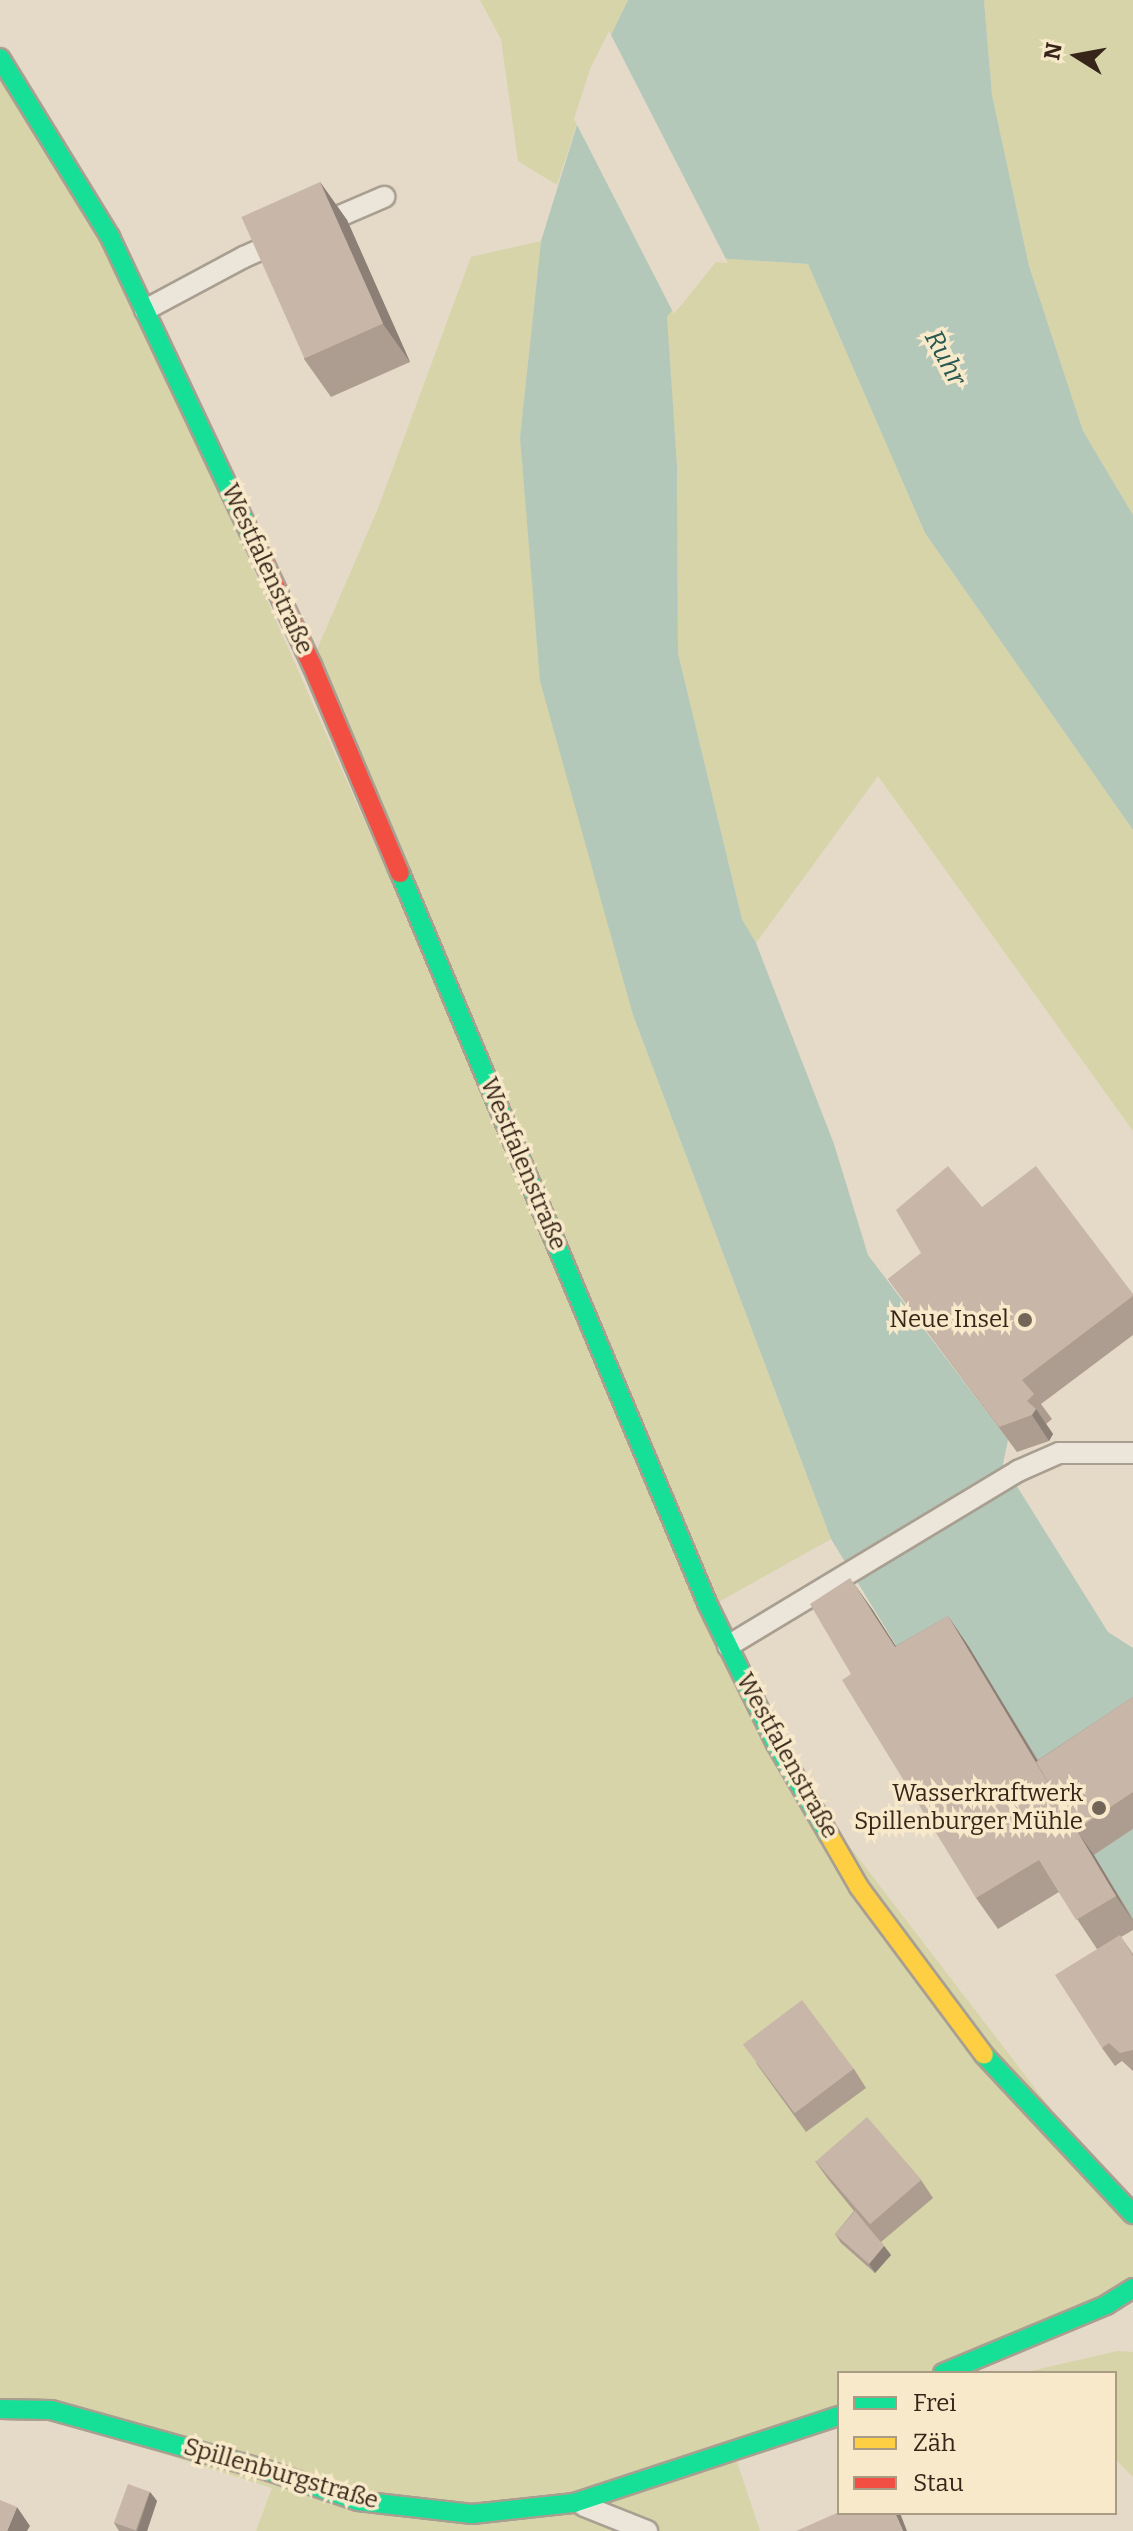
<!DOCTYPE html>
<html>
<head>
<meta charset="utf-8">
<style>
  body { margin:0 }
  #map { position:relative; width:1133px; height:2531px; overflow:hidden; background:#e4dac7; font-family:Bitter,serif }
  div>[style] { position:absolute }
  .green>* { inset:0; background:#d6d4a8 }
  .water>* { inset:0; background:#b4c8ba }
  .pier>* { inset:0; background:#e4dac7 }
  .roads { filter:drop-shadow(2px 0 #a89f91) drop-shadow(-2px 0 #a89f91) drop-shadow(0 2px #a89f91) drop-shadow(0 -2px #a89f91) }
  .lane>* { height:20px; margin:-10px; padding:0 10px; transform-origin:10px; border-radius:10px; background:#ebe5da }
  .fast>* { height:18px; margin:-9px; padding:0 9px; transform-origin:9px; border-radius:9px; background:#16e098 }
  .slow>* { height:18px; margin:-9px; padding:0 9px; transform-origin:9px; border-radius:9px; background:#ffcf43 }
  .jam>* { height:18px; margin:-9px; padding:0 9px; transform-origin:9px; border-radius:9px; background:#f24e42 }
  .wall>* { inset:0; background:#ac9d90 }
  .shaded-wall>* { inset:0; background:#8c8076 }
  .building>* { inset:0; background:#c8b7a8; transform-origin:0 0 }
  .dots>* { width:22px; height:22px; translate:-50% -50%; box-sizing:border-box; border:4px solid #f8e9ca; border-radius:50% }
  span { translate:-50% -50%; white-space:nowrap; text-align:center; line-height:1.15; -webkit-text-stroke:7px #f8e9ca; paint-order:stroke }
  .street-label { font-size:24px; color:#36261a }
  .poi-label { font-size:24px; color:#36261a }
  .right { translate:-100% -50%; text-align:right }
  .water-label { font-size:26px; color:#275852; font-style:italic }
  .legend { position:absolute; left:837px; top:2371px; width:280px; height:144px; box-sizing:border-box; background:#f8e9ca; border:2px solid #aa9b84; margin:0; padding:10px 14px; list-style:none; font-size:24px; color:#36261a }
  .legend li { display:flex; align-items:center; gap:16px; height:40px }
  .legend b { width:40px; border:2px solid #aa9b84 }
  .north { position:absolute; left:1037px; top:16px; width:80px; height:80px; -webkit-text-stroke:6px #f8e9ca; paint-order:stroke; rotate:281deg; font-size:22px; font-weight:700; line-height:32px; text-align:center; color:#36261a }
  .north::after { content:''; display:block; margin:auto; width:28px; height:36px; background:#36261a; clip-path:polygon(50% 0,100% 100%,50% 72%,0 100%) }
</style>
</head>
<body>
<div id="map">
  <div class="green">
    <div style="clip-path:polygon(480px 0,628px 0,594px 70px,557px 185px,518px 161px,501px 39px)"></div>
    <div style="clip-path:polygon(984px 0,1133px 0,1133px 515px,1083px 431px,1029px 266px,992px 95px)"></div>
    <div style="clip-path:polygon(0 62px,108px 239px,771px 1744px,1133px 2216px,1133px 2284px,938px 2373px,839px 2373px,839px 2414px,734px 2453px,760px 2531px,256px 2531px,272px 2488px,0 2402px)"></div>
    <div style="clip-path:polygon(541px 241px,520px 437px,633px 1015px,831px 1539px,715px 1604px,312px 661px,377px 511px,471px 257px)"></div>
    <div style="clip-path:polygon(714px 258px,808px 264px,925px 533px,1133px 830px,1133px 1131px,878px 776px,756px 943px,742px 919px,678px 653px,677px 465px,666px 318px)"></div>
    <div style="clip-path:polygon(1118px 2351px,1133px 2352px,1133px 2477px,1115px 2459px,1115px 2373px,1022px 2373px)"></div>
  </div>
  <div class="water">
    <div style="clip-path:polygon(628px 0,984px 0,992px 95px,1029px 266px,1083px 431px,1133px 515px,1133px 830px,925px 533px,808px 264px,714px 258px,667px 317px,677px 465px,678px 653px,742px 919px,756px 943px,834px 1144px,868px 1255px,1008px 1440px,1003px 1464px,1108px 1632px,1133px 1648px,1133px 1732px,1053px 1787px,916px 1678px,831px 1539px,633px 1015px,540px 681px,520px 437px,541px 241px,594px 70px)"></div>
    <div style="clip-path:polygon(1133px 1829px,1133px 1920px,1094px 1855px)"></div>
  </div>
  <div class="pier">
    <div style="clip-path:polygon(609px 31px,728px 263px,716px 262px,674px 314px,574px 119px,590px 69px)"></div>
  </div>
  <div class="roads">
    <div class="lane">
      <div style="left:321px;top:224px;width:69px;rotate:-23.2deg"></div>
      <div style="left:145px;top:310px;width:112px;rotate:-28.2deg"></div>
      <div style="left:244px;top:257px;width:39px;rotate:-24deg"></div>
      <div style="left:728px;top:1646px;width:339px;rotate:-31.1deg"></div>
      <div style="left:1018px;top:1471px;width:45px;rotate:-23.7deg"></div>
      <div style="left:1059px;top:1453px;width:74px"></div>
      <div style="left:584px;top:2506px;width:68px;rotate:21.6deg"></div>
    </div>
    <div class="fast">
      <div style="left:0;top:58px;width:210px;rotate:58.4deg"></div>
      <div style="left:110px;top:237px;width:348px;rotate:64.7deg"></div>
      <div style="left:400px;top:873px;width:794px;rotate:67.18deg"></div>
      <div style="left:708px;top:1605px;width:153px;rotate:63.9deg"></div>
      <div style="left:775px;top:1742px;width:108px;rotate:59.9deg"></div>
      <div style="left:984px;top:2055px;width:218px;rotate:46.9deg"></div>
      <div style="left:943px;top:2373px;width:177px;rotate:-22.6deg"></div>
      <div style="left:1106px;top:2305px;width:32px;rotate:-32deg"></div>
      <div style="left:0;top:2409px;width:51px;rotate:1.1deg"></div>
      <div style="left:51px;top:2410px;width:226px;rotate:15.6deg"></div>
      <div style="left:269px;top:2471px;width:94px;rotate:18.6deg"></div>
      <div style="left:358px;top:2501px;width:115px;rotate:6.5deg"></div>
      <div style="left:472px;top:2514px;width:103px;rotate:-6.2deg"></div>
      <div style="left:574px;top:2503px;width:279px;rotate:-18.2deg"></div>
    </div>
    <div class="slow">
      <div style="left:829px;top:1835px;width:60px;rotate:60deg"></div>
      <div style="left:859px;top:1887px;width:209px;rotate:53.3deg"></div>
    </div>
    <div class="jam">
      <div style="left:259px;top:552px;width:125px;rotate:64.9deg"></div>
      <div style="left:312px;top:665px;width:226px;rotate:67.1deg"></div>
    </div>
  </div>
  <div class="wall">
    <div style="clip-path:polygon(320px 182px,347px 220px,410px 362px,331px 397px,304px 359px)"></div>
    <div style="clip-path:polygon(982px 1207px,1133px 1294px,1133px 1335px,1041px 1404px,1052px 1419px,1046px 1424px,1053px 1434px,1049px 1441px,1017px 1452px,888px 1279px)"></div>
    <div style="clip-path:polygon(872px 1609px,896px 1646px,948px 1616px,969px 1647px,1038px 1760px,1133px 1697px,1133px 1829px,1094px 1855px,1133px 1919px,1133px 1930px,1121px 1937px,1133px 1954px,1133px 2071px,1122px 2061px,1115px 2066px,1102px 2048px,1097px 1949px,1059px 1892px,998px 1929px,976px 1898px,851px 1674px)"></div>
    <div style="clip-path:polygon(756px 2063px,854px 2069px,866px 2088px,806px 2132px)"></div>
    <div style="clip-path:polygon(815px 2161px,921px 2180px,933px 2198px,881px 2242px,891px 2255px,875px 2273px,841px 2243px,835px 2234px,854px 2211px,828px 2179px)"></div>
    <div style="clip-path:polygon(150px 2492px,157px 2501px,147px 2531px,119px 2531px,114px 2523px)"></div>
  </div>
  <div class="shaded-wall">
    <div style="clip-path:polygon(320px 182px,347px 220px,410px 362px,383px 324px)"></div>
    <div style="clip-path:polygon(1036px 1409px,1053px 1434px,1049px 1441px,1032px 1415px)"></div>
    <div style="clip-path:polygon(850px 1578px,872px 1609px,916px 1678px,895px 1647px)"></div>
    <div style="clip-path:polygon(948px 1616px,969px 1647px,1078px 1828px,1076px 1830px,1094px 1855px,1133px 1921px,1116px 1896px)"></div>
    <div style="clip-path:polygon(884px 2246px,891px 2255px,875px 2273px,869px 2264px)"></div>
    <div style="clip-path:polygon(150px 2492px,157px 2501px,147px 2531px,137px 2531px)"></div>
    <div style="clip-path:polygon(17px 2507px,30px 2526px,27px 2531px,7px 2531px)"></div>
    <div style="clip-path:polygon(895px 2513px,900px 2513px,907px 2531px,903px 2531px)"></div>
  </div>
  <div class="building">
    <div style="left:320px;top:182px;width:155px;height:86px;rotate:66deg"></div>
    <div style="clip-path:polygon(948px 1166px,982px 1207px,1036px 1166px,1133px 1294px,1133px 1296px,1022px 1380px,1034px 1394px,1027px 1401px,1036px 1409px,1032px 1415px,999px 1427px,888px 1279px,921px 1253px,896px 1210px)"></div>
    <div style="clip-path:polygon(850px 1578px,895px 1647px,948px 1616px,1116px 1896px,1076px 1920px,1039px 1860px,976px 1898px,842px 1680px,851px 1674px,810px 1604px)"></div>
    <div style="clip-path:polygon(1133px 1697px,1133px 1792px,1076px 1830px,1036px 1762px)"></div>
    <div style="clip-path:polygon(1120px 1935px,1133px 1956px,1133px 2050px,1120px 2053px,1109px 2043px,1102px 2048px,1055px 1975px)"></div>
    <div style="left:802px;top:2000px;width:86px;height:74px;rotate:53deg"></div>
    <div style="left:867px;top:2117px;width:83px;height:68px;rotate:49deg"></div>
    <div style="clip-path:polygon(855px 2211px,884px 2246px,869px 2264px,835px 2234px)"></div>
    <div style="left:128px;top:2484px;width:23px;height:41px;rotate:20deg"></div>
    <div style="clip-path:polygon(0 2500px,17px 2507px,7px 2531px,0 2531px)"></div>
    <div style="clip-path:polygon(839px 2512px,839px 2513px,895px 2513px,903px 2531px,796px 2531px)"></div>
  </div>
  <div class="dots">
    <div style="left:1025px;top:1320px;background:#736557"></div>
    <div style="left:1099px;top:1808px;background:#736557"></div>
  </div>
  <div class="street-label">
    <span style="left:267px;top:569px;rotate:65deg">Westfalenstraße</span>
    <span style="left:523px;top:1164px;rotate:67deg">Westfalenstraße</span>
    <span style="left:787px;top:1756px;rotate:61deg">Westfalenstraße</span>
    <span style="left:281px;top:2474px;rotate:16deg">Spillenburgstraße</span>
  </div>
  <div class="poi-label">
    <span class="right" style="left:1009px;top:1320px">Neue Insel</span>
    <span class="right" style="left:1083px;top:1808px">Wasserkraftwerk<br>Spillenburger Mühle</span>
  </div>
  <div class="water-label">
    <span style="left:945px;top:358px;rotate:62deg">Ruhr</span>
  </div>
  <ul class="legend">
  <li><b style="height:10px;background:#16e098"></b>Frei</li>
  <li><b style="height:10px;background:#ffcf43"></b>Zäh</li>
  <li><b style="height:10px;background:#f24e42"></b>Stau</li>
  </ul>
  <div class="north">N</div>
</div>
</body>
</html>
